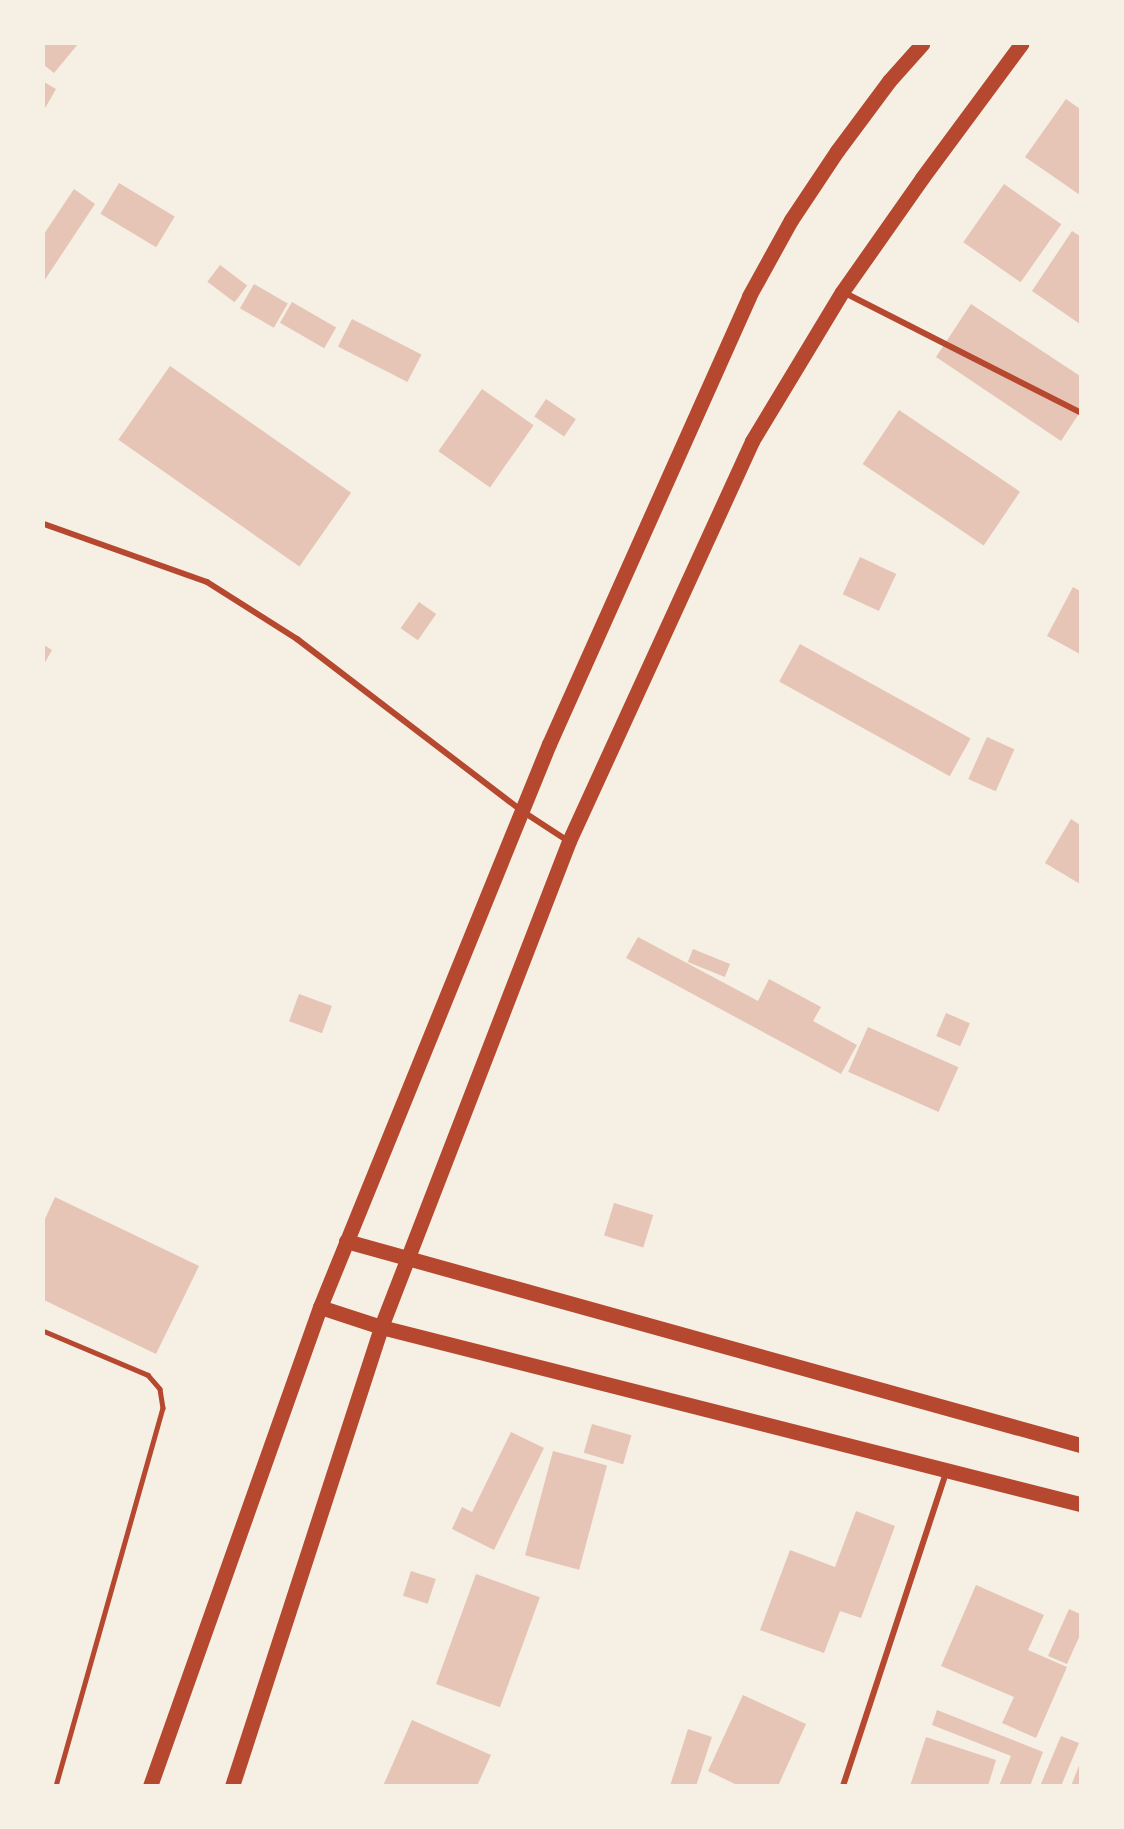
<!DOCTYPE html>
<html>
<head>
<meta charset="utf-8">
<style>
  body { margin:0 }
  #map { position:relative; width:1124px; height:1829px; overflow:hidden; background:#f6efe4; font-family:Signika,sans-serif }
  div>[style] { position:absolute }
  .building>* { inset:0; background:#e6c5b7; transform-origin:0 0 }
  .service>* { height:4.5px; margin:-2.25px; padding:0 2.25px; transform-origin:2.25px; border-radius:2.25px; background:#b5482f }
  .minor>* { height:6px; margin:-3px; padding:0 3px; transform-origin:3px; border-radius:3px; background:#b5482f }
  .primary>* { height:15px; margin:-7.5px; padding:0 7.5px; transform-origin:7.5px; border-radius:7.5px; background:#b5482f }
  span { translate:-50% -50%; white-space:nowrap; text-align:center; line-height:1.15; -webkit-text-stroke:4.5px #f6efe4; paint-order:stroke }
  .frame { position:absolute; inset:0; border:45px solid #f6efe4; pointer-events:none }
</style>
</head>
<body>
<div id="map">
  <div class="building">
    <div style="clip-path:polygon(44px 44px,78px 44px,54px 73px,44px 65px)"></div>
    <div style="clip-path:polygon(44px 82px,56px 89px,44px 110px)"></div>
    <div style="clip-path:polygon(1066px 99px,1080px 109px,1080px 195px,1025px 157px)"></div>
    <div style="left:119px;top:183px;width:65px;height:36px;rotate:31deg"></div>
    <div style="left:1004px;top:184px;width:70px;height:71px;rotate:35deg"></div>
    <div style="clip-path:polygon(74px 189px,95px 204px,44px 281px,44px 234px)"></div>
    <div style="clip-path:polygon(1072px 231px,1080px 236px,1080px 324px,1032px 291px)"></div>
    <div style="left:220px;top:265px;width:34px;height:21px;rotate:37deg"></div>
    <div style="left:254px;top:284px;width:39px;height:28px;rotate:30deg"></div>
    <div style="left:292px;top:302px;width:51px;height:24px;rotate:30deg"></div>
    <div style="clip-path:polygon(971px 304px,1080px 376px,1080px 412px,1061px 441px,936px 357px)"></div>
    <div style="left:352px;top:319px;width:78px;height:31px;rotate:27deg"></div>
    <div style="left:170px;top:366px;width:221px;height:90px;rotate:35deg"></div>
    <div style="left:482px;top:389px;width:63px;height:76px;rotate:35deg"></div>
    <div style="left:546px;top:399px;width:36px;height:21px;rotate:34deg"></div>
    <div style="left:899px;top:410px;width:146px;height:65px;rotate:34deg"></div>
    <div style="left:860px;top:557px;width:40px;height:41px;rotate:25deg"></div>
    <div style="clip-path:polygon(1073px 587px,1080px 591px,1080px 654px,1047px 636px)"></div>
    <div style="left:419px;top:602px;width:21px;height:32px;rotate:35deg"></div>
    <div style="left:800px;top:644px;width:195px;height:43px;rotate:29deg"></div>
    <div style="clip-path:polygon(44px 645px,52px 650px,44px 664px)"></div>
    <div style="left:987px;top:737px;width:30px;height:46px;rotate:24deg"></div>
    <div style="clip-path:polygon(1071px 819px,1080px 825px,1080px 884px,1045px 863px)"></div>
    <div style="clip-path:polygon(638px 937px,758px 1001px,769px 979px,821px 1007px,813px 1021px,857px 1045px,841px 1074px,626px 958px)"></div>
    <div style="left:693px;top:949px;width:40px;height:14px;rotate:22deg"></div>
    <div style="left:299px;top:994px;width:35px;height:29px;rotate:20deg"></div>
    <div style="left:946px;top:1013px;width:26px;height:25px;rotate:23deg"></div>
    <div style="left:868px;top:1027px;width:99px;height:49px;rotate:24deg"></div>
    <div style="clip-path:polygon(55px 1197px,199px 1266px,156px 1354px,44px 1300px,44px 1221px)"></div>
    <div style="left:614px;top:1203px;width:41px;height:34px;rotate:17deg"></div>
    <div style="left:592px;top:1424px;width:41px;height:30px;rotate:16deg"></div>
    <div style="clip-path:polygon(511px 1432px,544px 1448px,494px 1550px,452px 1529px,462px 1507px,472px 1512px)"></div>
    <div style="left:553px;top:1451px;width:56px;height:108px;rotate:15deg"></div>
    <div style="clip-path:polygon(856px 1511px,895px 1526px,861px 1618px,840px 1611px,824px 1653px,760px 1630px,790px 1550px,835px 1567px)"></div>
    <div style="left:411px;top:1571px;width:26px;height:26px;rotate:18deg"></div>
    <div style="left:476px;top:1574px;width:68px;height:117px;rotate:20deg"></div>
    <div style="clip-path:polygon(976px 1585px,1044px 1615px,1028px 1650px,1067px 1667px,1036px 1738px,1002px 1723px,1014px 1697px,941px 1666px)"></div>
    <div style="clip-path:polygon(1069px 1609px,1080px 1614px,1080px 1635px,1067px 1664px,1048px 1656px)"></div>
    <div style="clip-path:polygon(743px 1695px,806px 1724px,778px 1786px,739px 1786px,708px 1771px)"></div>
    <div style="clip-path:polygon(937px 1710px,1043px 1752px,1030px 1786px,999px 1786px,1011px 1756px,932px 1725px)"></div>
    <div style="clip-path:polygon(412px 1720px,491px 1755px,477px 1786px,383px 1786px)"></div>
    <div style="clip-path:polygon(688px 1729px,712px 1737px,696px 1786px,670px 1786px)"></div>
    <div style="clip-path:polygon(1061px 1736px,1079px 1743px,1061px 1786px,1040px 1786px)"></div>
    <div style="clip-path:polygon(926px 1737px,996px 1760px,988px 1786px,910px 1786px)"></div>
    <div style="clip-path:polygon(1080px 1763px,1080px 1786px,1071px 1786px)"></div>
  </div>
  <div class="service">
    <div style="left:44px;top:1331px;width:113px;rotate:22.9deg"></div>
    <div style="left:148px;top:1375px;width:18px;rotate:49deg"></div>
    <div style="left:160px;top:1389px;width:19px;rotate:81deg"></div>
    <div style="left:163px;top:1408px;width:393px;rotate:105.8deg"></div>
  </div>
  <div class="minor">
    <div style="left:843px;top:292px;width:266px;rotate:26.9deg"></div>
    <div style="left:44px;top:524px;width:173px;rotate:19.6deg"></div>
    <div style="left:207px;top:582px;width:107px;rotate:32.3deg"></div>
    <div style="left:297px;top:639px;width:283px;rotate:37.4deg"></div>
    <div style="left:522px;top:811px;width:55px;rotate:33.1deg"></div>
    <div style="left:843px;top:1786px;width:330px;rotate:-71.8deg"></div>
  </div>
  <div class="primary">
    <div style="left:346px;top:1241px;width:762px;rotate:15.53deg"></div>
    <div style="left:320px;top:1307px;width:64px;rotate:18.2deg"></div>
    <div style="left:381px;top:1327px;width:721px;rotate:14.21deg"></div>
    <div style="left:150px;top:1786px;width:508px;rotate:-70.46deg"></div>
    <div style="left:320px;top:1307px;width:608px;rotate:-67.87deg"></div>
    <div style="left:549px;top:744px;width:491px;rotate:-65.9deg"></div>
    <div style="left:749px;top:296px;width:87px;rotate:-61.1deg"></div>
    <div style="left:791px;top:220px;width:83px;rotate:-56.3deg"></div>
    <div style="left:837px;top:151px;width:87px;rotate:-53.4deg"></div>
    <div style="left:889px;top:81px;width:50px;rotate:-48.3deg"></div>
    <div style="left:232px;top:1786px;width:483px;rotate:-72deg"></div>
    <div style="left:381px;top:1327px;width:521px;rotate:-68.85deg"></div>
    <div style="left:569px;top:841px;width:440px;rotate:-65.4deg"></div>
    <div style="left:752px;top:441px;width:174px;rotate:-58.9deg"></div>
    <div style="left:842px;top:292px;width:139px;rotate:-54.9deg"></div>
    <div style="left:922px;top:178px;width:167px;rotate:-53.5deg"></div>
  </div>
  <div class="frame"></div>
</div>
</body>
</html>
